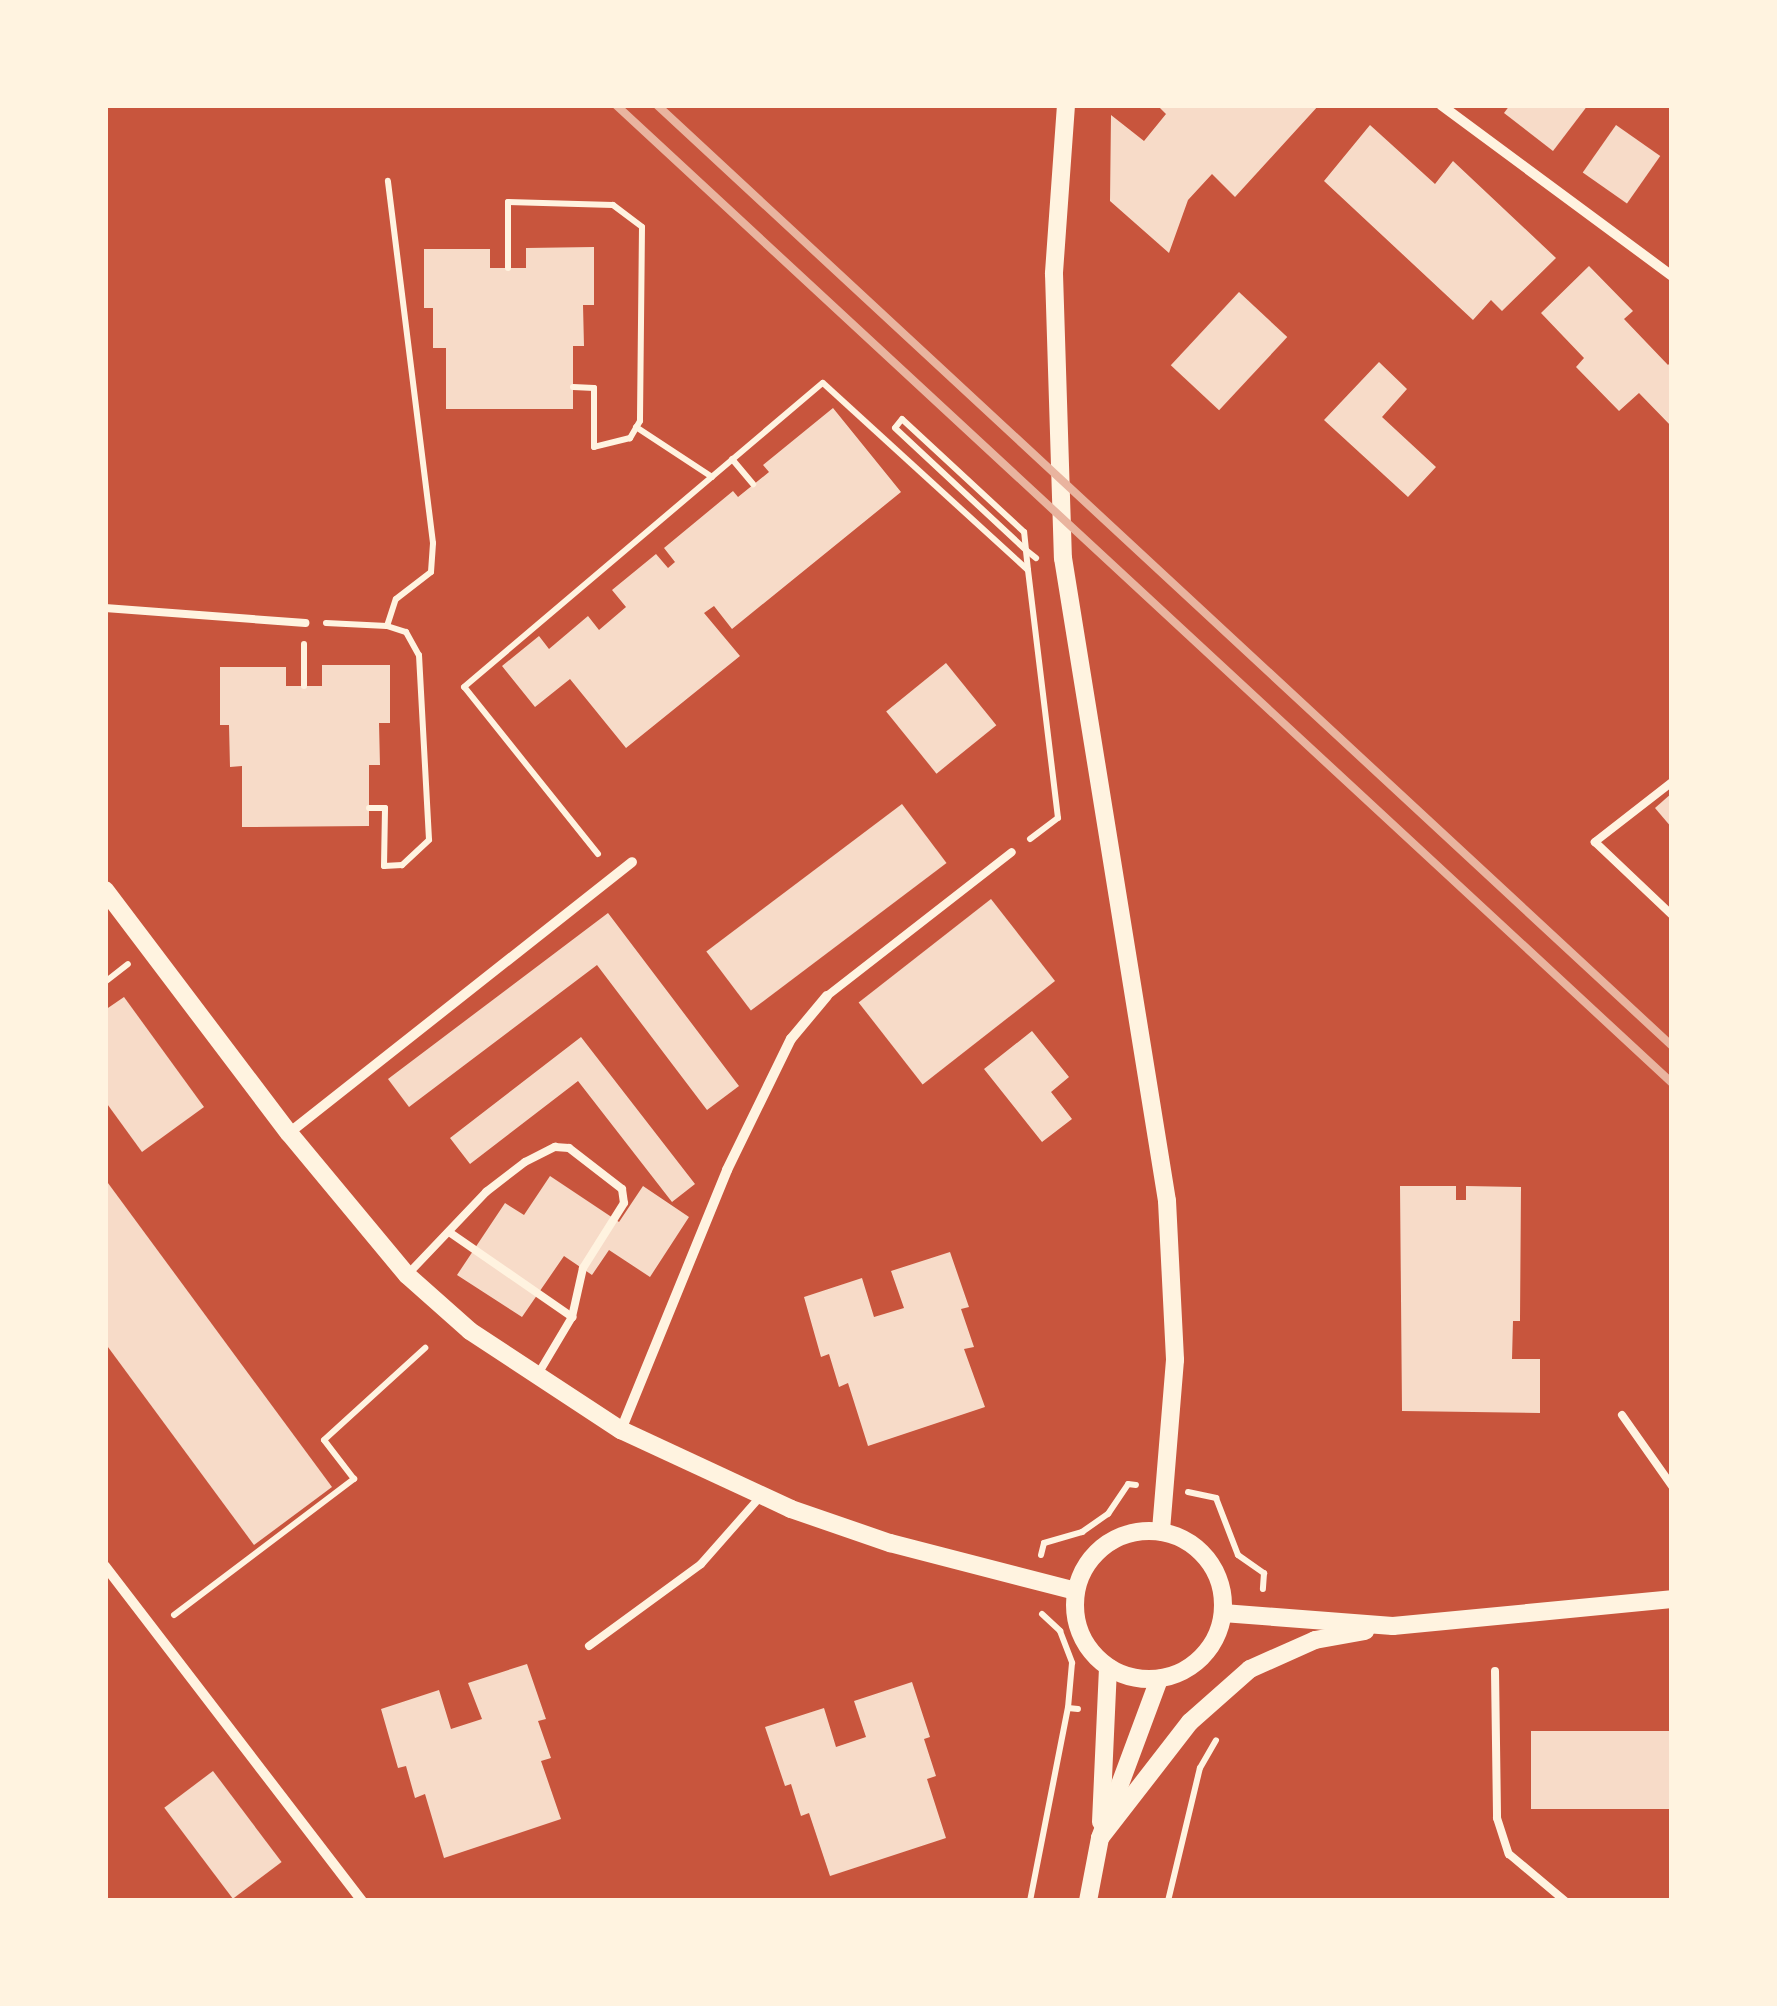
<!DOCTYPE html>
<html>
<head>
<meta charset="utf-8">
<style>
  body { margin:0 }
  #map { position:relative; width:1777px; height:2006px; overflow:hidden; background:#c8553d; font-family:"Roboto Condensed",sans-serif }
  div>[style] { position:absolute }
  .building>* { inset:0; background:#f7dbc8; transform-origin:0 0 }
  .path>* { height:6px; margin:-3px; padding:0 3px; transform-origin:3px; border-radius:3px; background:#fff3e0 }
  .service>* { height:8px; margin:-4px; padding:0 4px; transform-origin:4px; border-radius:4px; background:#fff3e0 }
  .minor>* { height:10px; margin:-5px; padding:0 5px; transform-origin:5px; border-radius:5px; background:#fff3e0 }
  .tertiary>* { height:18px; margin:-9px; padding:0 9px; transform-origin:9px; border-radius:9px; background:#fff3e0 }
  .tertiary>.ring { margin:-9px; padding:0; box-sizing:content-box; background:none; border:18px solid #fff3e0; border-radius:50% }
  .rail>* { height:8px; margin:-4px; padding:0 4px; transform-origin:4px; border-radius:4px; background:#e9b49f }
  span { translate:-50% -50%; white-space:nowrap; text-align:center; line-height:1.15; -webkit-text-stroke:8px #fff3e0; paint-order:stroke }
  .frame { position:absolute; inset:0; border:108px solid #fff3e0; pointer-events:none }
</style>
</head>
<body>
<div id="map">
  <div class="building">
    <div style="clip-path:polygon(1157px 105px,1319px 105px,1235px 197px,1212px 174px,1188px 200px,1169px 253px,1110px 201px,1111px 115px,1144px 141px,1166px 114px)"></div>
    <div style="clip-path:polygon(1510px 105px,1588px 105px,1553px 151px,1504px 113px)"></div>
    <div style="clip-path:polygon(1370px 125px,1435px 184px,1453px 161px,1556px 258px,1502px 311px,1491px 300px,1473px 320px,1324px 181px)"></div>
    <div style="left:1616px;top:125px;width:54px;height:58px;rotate:35deg"></div>
    <div style="clip-path:polygon(594px 247px,594px 305px,583px 305px,584px 346px,573px 346px,573px 409px,446px 409px,446px 348px,433px 348px,433px 308px,424px 308px,424px 249px,490px 249px,490px 268px,526px 268px,526px 248px)"></div>
    <div style="clip-path:polygon(1589px 266px,1633px 311px,1624px 319px,1668px 365px,1672px 361px,1672px 427px,1639px 393px,1619px 411px,1576px 367px,1584px 358px,1541px 313px)"></div>
    <div style="left:1239px;top:292px;width:66px;height:100px;rotate:43deg"></div>
    <div style="clip-path:polygon(1379px 362px,1407px 389px,1382px 417px,1436px 467px,1408px 497px,1324px 420px)"></div>
    <div style="clip-path:polygon(833px 408px,901px 492px,732px 629px,714px 606px,704px 613px,740px 656px,626px 748px,570px 679px,535px 707px,502px 666px,539px 636px,549px 649px,588px 616px,599px 630px,626px 607px,612px 590px,656px 554px,668px 568px,675px 562px,664px 548px,733px 491px,738px 497px,769px 472px,763px 465px)"></div>
    <div style="left:946px;top:663px;width:80px;height:77px;rotate:51deg"></div>
    <div style="clip-path:polygon(322px 665px,390px 665px,390px 723px,379px 723px,380px 765px,369px 765px,369px 826px,242px 827px,242px 766px,230px 767px,229px 725px,220px 725px,220px 667px,286px 667px,286px 686px,322px 686px)"></div>
    <div style="clip-path:polygon(1672px 793px,1672px 828px,1655px 808px)"></div>
    <div style="left:902px;top:804px;width:74px;height:245px;rotate:53deg"></div>
    <div style="left:991px;top:899px;width:104px;height:168px;rotate:52deg"></div>
    <div style="clip-path:polygon(608px 913px,739px 1086px,707px 1110px,597px 965px,409px 1107px,388px 1079px)"></div>
    <div style="clip-path:polygon(124px 997px,204px 1107px,142px 1152px,105px 1101px,105px 1010px)"></div>
    <div style="clip-path:polygon(1032px 1031px,1069px 1077px,1051px 1092px,1072px 1119px,1042px 1142px,984px 1069px)"></div>
    <div style="clip-path:polygon(581px 1037px,695px 1184px,672px 1202px,578px 1081px,470px 1164px,450px 1138px)"></div>
    <div style="clip-path:polygon(550px 1176px,619px 1222px,643px 1186px,689px 1217px,650px 1277px,609px 1250px,592px 1275px,564px 1256px,522px 1317px,457px 1275px,505px 1203px,524px 1215px)"></div>
    <div style="clip-path:polygon(105px 1179px,332px 1487px,254px 1545px,105px 1343px)"></div>
    <div style="clip-path:polygon(1400px 1186px,1456px 1186px,1456px 1200px,1466px 1200px,1466px 1186px,1521px 1187px,1520px 1321px,1513px 1321px,1512px 1359px,1540px 1359px,1540px 1413px,1402px 1411px)"></div>
    <div style="clip-path:polygon(950px 1252px,969px 1307px,961px 1309px,974px 1347px,964px 1349px,985px 1407px,868px 1446px,848px 1383px,839px 1387px,829px 1354px,821px 1357px,804px 1297px,862px 1278px,874px 1317px,904px 1308px,891px 1271px)"></div>
    <div style="clip-path:polygon(527px 1664px,546px 1719px,538px 1721px,551px 1758px,541px 1761px,561px 1819px,444px 1858px,425px 1794px,415px 1798px,406px 1766px,398px 1768px,381px 1709px,439px 1690px,451px 1729px,482px 1719px,468px 1683px)"></div>
    <div style="clip-path:polygon(912px 1682px,930px 1737px,924px 1739px,936px 1776px,927px 1779px,946px 1838px,830px 1876px,809px 1813px,801px 1816px,791px 1784px,785px 1786px,765px 1727px,824px 1708px,836px 1747px,866px 1737px,854px 1701px)"></div>
    <div style="left:1531px;top:1731px;width:141px;height:78px"></div>
    <div style="left:213px;top:1771px;width:114px;height:61px;rotate:53deg"></div>
  </div>
  <div class="path">
    <div style="left:508px;top:268px;width:66px;rotate:-90deg"></div>
    <div style="left:508px;top:202px;width:105px;rotate:1.6deg"></div>
    <div style="left:613px;top:205px;width:36px;rotate:37deg"></div>
    <div style="left:642px;top:227px;width:194px;rotate:90.6deg"></div>
    <div style="left:640px;top:421px;width:20px;rotate:120deg"></div>
    <div style="left:630px;top:438px;width:37px;rotate:166deg"></div>
    <div style="left:594px;top:447px;width:59px;rotate:-90deg"></div>
    <div style="left:594px;top:388px;width:21px;rotate:-177deg"></div>
    <div style="left:636px;top:427px;width:91px;rotate:33.3deg"></div>
    <div style="left:732px;top:459px;width:33px;rotate:50deg"></div>
    <div style="left:326px;top:623px;width:61px;rotate:2.8deg"></div>
    <div style="left:387px;top:626px;width:20px;rotate:18deg"></div>
    <div style="left:406px;top:632px;width:26px;rotate:61deg"></div>
    <div style="left:419px;top:655px;width:185px;rotate:86.9deg"></div>
    <div style="left:429px;top:840px;width:37px;rotate:137deg"></div>
    <div style="left:402px;top:865px;width:18px;rotate:177deg"></div>
    <div style="left:384px;top:866px;width:58px;rotate:-89deg"></div>
    <div style="left:385px;top:808px;width:16px;rotate:180deg"></div>
    <div style="left:387px;top:626px;width:28px;rotate:-72deg"></div>
    <div style="left:396px;top:599px;width:44px;rotate:-37.6deg"></div>
    <div style="left:431px;top:572px;width:29px;rotate:-86deg"></div>
    <div style="left:433px;top:543px;width:365px;rotate:-97.1deg"></div>
    <div style="left:304px;top:686px;width:42px;rotate:-90deg"></div>
    <div style="left:1030px;top:839px;width:35px;rotate:-37deg"></div>
    <div style="left:1058px;top:818px;width:250px;rotate:-96.9deg"></div>
    <div style="left:1028px;top:570px;width:20px;rotate:-96deg"></div>
    <div style="left:1026px;top:550px;width:18px;rotate:-96deg"></div>
    <div style="left:1024px;top:532px;width:166px;rotate:-137.2deg"></div>
    <div style="left:902px;top:419px;width:11px;rotate:128deg"></div>
    <div style="left:895px;top:428px;width:179px;rotate:43deg"></div>
    <div style="left:1026px;top:550px;width:13px;rotate:39deg"></div>
    <div style="left:598px;top:854px;width:214px;rotate:-128.7deg"></div>
    <div style="left:464px;top:687px;width:470px;rotate:-40.3deg"></div>
    <div style="left:823px;top:383px;width:277px;rotate:42.4deg"></div>
    <div style="left:105px;top:982px;width:29px;rotate:-38deg"></div>
    <div style="left:1188px;top:1492px;width:29px;rotate:12deg"></div>
    <div style="left:1216px;top:1498px;width:61px;rotate:68.9deg"></div>
    <div style="left:1238px;top:1555px;width:32px;rotate:35deg"></div>
    <div style="left:1264px;top:1573px;width:16px;rotate:94deg"></div>
    <div style="left:1041px;top:1555px;width:12px;rotate:-76deg"></div>
    <div style="left:1044px;top:1543px;width:40px;rotate:-16deg"></div>
    <div style="left:1082px;top:1532px;width:32px;rotate:-35deg"></div>
    <div style="left:1108px;top:1514px;width:36px;rotate:-56deg"></div>
    <div style="left:1128px;top:1484px;width:8px;rotate:7deg"></div>
    <div style="left:1042px;top:1614px;width:25px;rotate:43deg"></div>
    <div style="left:1060px;top:1631px;width:34px;rotate:69deg"></div>
    <div style="left:1072px;top:1663px;width:45px;rotate:95.1deg"></div>
    <div style="left:174px;top:1615px;width:226px;rotate:-37.1deg"></div>
    <div style="left:354px;top:1479px;width:49px;rotate:-127.6deg"></div>
    <div style="left:324px;top:1440px;width:137px;rotate:-42.3deg"></div>
    <div style="left:1030px;top:1901px;width:197px;rotate:-78.9deg"></div>
    <div style="left:1068px;top:1708px;width:10px;rotate:6deg"></div>
    <div style="left:1168px;top:1901px;width:137px;rotate:-76.5deg"></div>
    <div style="left:1200px;top:1768px;width:32px;rotate:-60deg"></div>
  </div>
  <div class="service">
    <div style="left:105px;top:608px;width:201px;rotate:4.3deg"></div>
    <div style="left:1672px;top:782px;width:98px;rotate:142.1deg"></div>
    <div style="left:1595px;top:842px;width:106px;rotate:43.5deg"></div>
    <div style="left:827px;top:996px;width:234px;rotate:-37.9deg"></div>
    <div style="left:449px;top:1232px;width:150px;rotate:34.6deg"></div>
    <div style="left:572px;top:1317px;width:66px;rotate:120.8deg"></div>
    <div style="left:407px;top:1275px;width:115px;rotate:-46.4deg"></div>
    <div style="left:486px;top:1192px;width:49px;rotate:-37.6deg"></div>
    <div style="left:525px;top:1162px;width:34px;rotate:-27deg"></div>
    <div style="left:555px;top:1147px;width:14px;rotate:4deg"></div>
    <div style="left:569px;top:1148px;width:67px;rotate:37.7deg"></div>
    <div style="left:622px;top:1189px;width:14px;rotate:82deg"></div>
    <div style="left:624px;top:1203px;width:77px;rotate:122.2deg"></div>
    <div style="left:583px;top:1268px;width:50px;rotate:102.7deg"></div>
    <div style="left:1622px;top:1415px;width:87px;rotate:54.8deg"></div>
    <div style="left:589px;top:1646px;width:139px;rotate:-36.2deg"></div>
    <div style="left:701px;top:1564px;width:91px;rotate:-48.6deg"></div>
    <div style="left:1495px;top:1671px;width:147px;rotate:89.2deg"></div>
    <div style="left:1497px;top:1818px;width:38px;rotate:72deg"></div>
    <div style="left:1509px;top:1854px;width:73px;rotate:40deg"></div>
  </div>
  <div class="minor">
    <div style="left:1441px;top:105px;width:287px;rotate:36.5deg"></div>
    <div style="left:289px;top:1133px;width:437px;rotate:-38.3deg"></div>
    <div style="left:621px;top:1430px;width:281px;rotate:-67.8deg"></div>
    <div style="left:727px;top:1170px;width:146px;rotate:-64deg"></div>
    <div style="left:791px;top:1039px;width:56px;rotate:-50.1deg"></div>
    <div style="left:105px;top:1566px;width:422px;rotate:52.5deg"></div>
  </div>
  <div class="tertiary">
    <div style="left:1066px;top:105px;width:169px;rotate:94.1deg"></div>
    <div style="left:1054px;top:274px;width:284px;rotate:88.2deg"></div>
    <div style="left:1063px;top:558px;width:651px;rotate:80.81deg"></div>
    <div style="left:1167px;top:1201px;width:159px;rotate:87.1deg"></div>
    <div style="left:1175px;top:1360px;width:172px;rotate:94.7deg"></div>
    <div style="left:105px;top:890px;width:305px;rotate:52.9deg"></div>
    <div style="left:289px;top:1133px;width:185px;rotate:50.3deg"></div>
    <div style="left:407px;top:1275px;width:84px;rotate:41.6deg"></div>
    <div style="left:470px;top:1331px;width:181px;rotate:33.3deg"></div>
    <div style="left:621px;top:1430px;width:187px;rotate:24.9deg"></div>
    <div style="left:791px;top:1509px;width:105px;rotate:19deg"></div>
    <div style="left:890px;top:1543px;width:191px;rotate:14.5deg"></div>
    <div class="ring" style="left:1075px;top:1531px;width:130px;height:130px"></div>
    <div style="left:1223px;top:1613px;width:170px;rotate:4.4deg"></div>
    <div style="left:1393px;top:1626px;width:280px;rotate:-5.5deg"></div>
    <div style="left:1101px;top:1822px;width:155px;rotate:-87.4deg"></div>
    <div style="left:1100px;top:1838px;width:147px;rotate:-52.2deg"></div>
    <div style="left:1190px;top:1722px;width:80px;rotate:-41.5deg"></div>
    <div style="left:1250px;top:1669px;width:71px;rotate:-24deg"></div>
    <div style="left:1315px;top:1640px;width:51px;rotate:-10.2deg"></div>
    <div style="left:1088px;top:1901px;width:64px;rotate:-79.2deg"></div>
    <div style="left:1100px;top:1838px;width:170px;rotate:-69.6deg"></div>
  </div>
  <div class="rail">
    <div style="left:616px;top:105px;width:1439px;rotate:42.8deg"></div>
    <div style="left:657px;top:105px;width:1384px;rotate:42.83deg"></div>
  </div>
  <div class="frame"></div>
</div>
</body>
</html>
